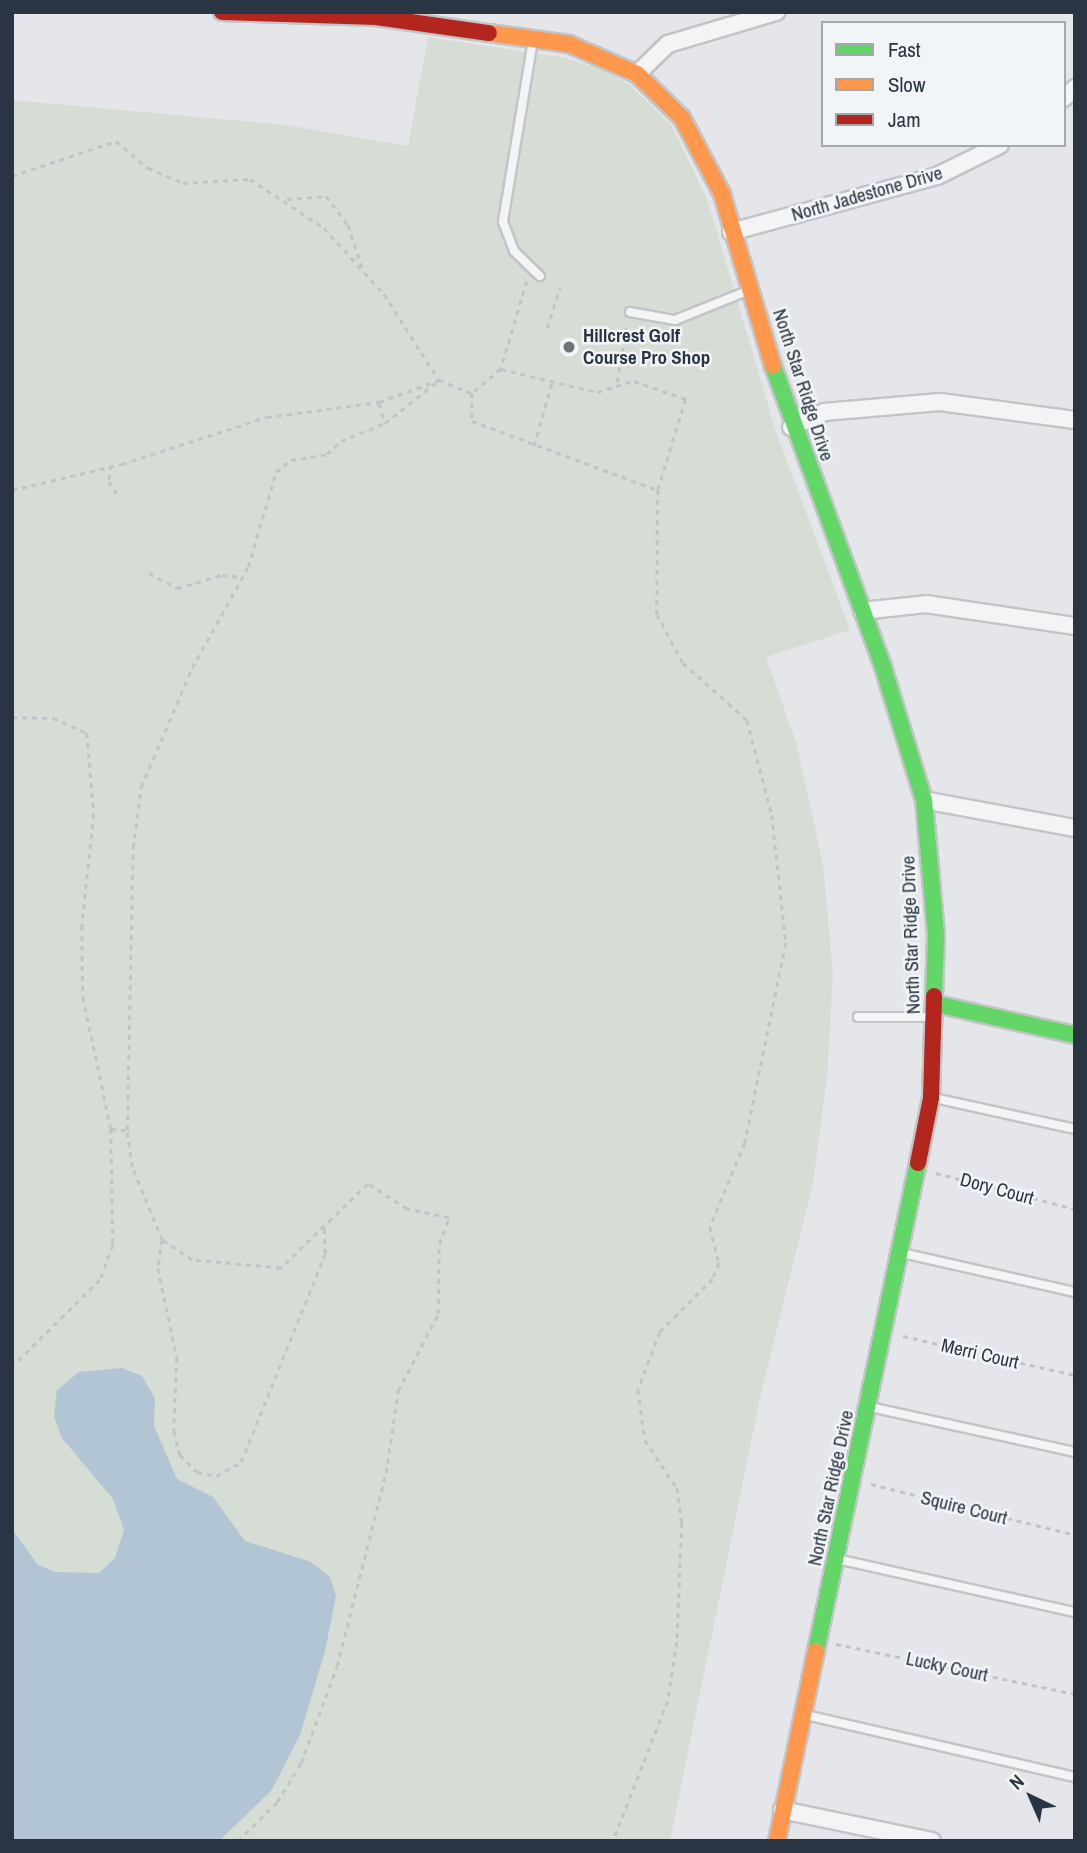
<!DOCTYPE html>
<html>
<head>
<meta charset="utf-8">
<style>
  body { margin:0 }
  #map { position:relative; width:1087px; height:1853px; overflow:hidden; background:#e4e6e9; font-family:"Archivo Narrow",sans-serif }
  div>[style] { position:absolute }
  .green>* { inset:0; background:#d5ddd4 }
  .water>* { inset:0; background:#b2c5d4 }
  .path>* { height:2.5px; margin-top:-1.25px; transform-origin:0; background:repeating-linear-gradient(90deg,#c2c5c8 0 5px,transparent 0 10px) }
  .roads { filter:drop-shadow(2px 0 #c2c4c7) drop-shadow(-2px 0 #c2c4c7) drop-shadow(0 2px #c2c4c7) drop-shadow(0 -2px #c2c4c7) }
  .lane>* { height:8px; margin:-4px; padding:0 4px; transform-origin:4px; border-radius:4px; background:#f3f4f6 }
  .street>* { height:16px; margin:-8px; padding:0 8px; transform-origin:8px; border-radius:8px; background:#f3f4f6 }
  .fast>* { height:16px; margin:-8px; padding:0 8px; transform-origin:8px; border-radius:8px; background:#63d668 }
  .slow>* { height:16px; margin:-8px; padding:0 8px; transform-origin:8px; border-radius:8px; background:#ff974d }
  .jam>* { height:16px; margin:-8px; padding:0 8px; transform-origin:8px; border-radius:8px; background:#b3261e }
  .dots>* { width:19px; height:19px; translate:-50% -50%; box-sizing:border-box; border:4px solid #f2f5f8; border-radius:50% }
  span { translate:-50% -50%; white-space:nowrap; text-align:center; line-height:1.15; -webkit-text-stroke:5px #f2f5f8; paint-order:stroke }
  .street-label { font-size:19px; color:#2a3543 }
  .poi-label { font-size:19px; color:#2a3543; font-weight:700 }
  .left { translate:0 -50%; text-align:left }
  .frame { position:absolute; inset:0; border:14px solid #2a3543; pointer-events:none }
  .legend { position:absolute; left:821px; top:21px; width:245px; height:126px; box-sizing:border-box; background:#f2f5f8; border:2px solid #a2a8b0; margin:0; padding:9px 12px; list-style:none; font-size:21px; color:#2a3543 }
  .legend li { display:flex; align-items:center; gap:14px; height:35px }
  .legend b { width:35px; border:2px solid #a2a8b0 }
  .north { position:absolute; left:996px; top:1762px; width:70px; height:70px; -webkit-text-stroke:5px #f2f5f8; paint-order:stroke; rotate:316deg; font-size:19px; font-weight:700; line-height:28px; text-align:center; color:#2a3543 }
  .north::after { content:''; display:block; margin:auto; width:24px; height:32px; background:#2a3543; clip-path:polygon(50% 0,100% 100%,50% 72%,0 100%) }
</style>
</head>
<body>
<div id="map">
  <div class="green">
    <div style="clip-path:polygon(428px 37px,566px 58px,603px 70px,630px 85px,672px 126px,707px 199px,776px 432px,850px 630px,766px 657px,796px 742px,823px 864px,833px 975px,827px 1077px,813px 1183px,760px 1398px,670px 1841px,12px 1841px,12px 100px,286px 125px,408px 146px)"></div>
  </div>
  <div class="water">
    <div style="clip-path:polygon(122px 1368px,142px 1376px,155px 1398px,154px 1426px,177px 1479px,213px 1497px,245px 1541px,311px 1562px,330px 1577px,336px 1596px,325px 1651px,300px 1735px,271px 1791px,221px 1839px,12px 1841px,12px 1529px,38px 1565px,55px 1572px,99px 1573px,115px 1558px,124px 1530px,113px 1499px,62px 1438px,54px 1416px,57px 1390px,79px 1372px)"></div>
  </div>
  <div class="path">
    <div style="left:12px;top:176px;width:110px;rotate:-18.6deg"></div>
    <div style="left:116px;top:141px;width:42px;rotate:40.2deg"></div>
    <div style="left:148px;top:168px;width:38px;rotate:23deg"></div>
    <div style="left:183px;top:183px;width:67px;rotate:-3.4deg"></div>
    <div style="left:250px;top:179px;width:89px;rotate:33.5deg"></div>
    <div style="left:324px;top:228px;width:89px;rotate:47.7deg"></div>
    <div style="left:384px;top:294px;width:102px;rotate:57.4deg"></div>
    <div style="left:287px;top:199px;width:39px;rotate:-4deg"></div>
    <div style="left:326px;top:196px;width:36px;rotate:53deg"></div>
    <div style="left:348px;top:225px;width:46px;rotate:71.2deg"></div>
    <div style="left:527px;top:281px;width:92px;rotate:106.5deg"></div>
    <div style="left:501px;top:369px;width:38px;rotate:140deg"></div>
    <div style="left:472px;top:393px;width:28px;rotate:90deg"></div>
    <div style="left:472px;top:421px;width:198px;rotate:20.4deg"></div>
    <div style="left:547px;top:328px;width:43px;rotate:-72.4deg"></div>
    <div style="left:501px;top:369px;width:99px;rotate:13.5deg"></div>
    <div style="left:597px;top:392px;width:39px;rotate:-17deg"></div>
    <div style="left:634px;top:381px;width:55px;rotate:19.1deg"></div>
    <div style="left:686px;top:399px;width:95px;rotate:107.1deg"></div>
    <div style="left:658px;top:490px;width:124px;rotate:90.5deg"></div>
    <div style="left:657px;top:614px;width:55px;rotate:62deg"></div>
    <div style="left:683px;top:663px;width:86px;rotate:41.7deg"></div>
    <div style="left:747px;top:720px;width:98px;rotate:75.3deg"></div>
    <div style="left:772px;top:815px;width:129px;rotate:83.8deg"></div>
    <div style="left:786px;top:943px;width:204px;rotate:101.6deg"></div>
    <div style="left:745px;top:1143px;width:91px;rotate:112.6deg"></div>
    <div style="left:710px;top:1227px;width:37px;rotate:76deg"></div>
    <div style="left:719px;top:1263px;width:17px;rotate:111deg"></div>
    <div style="left:713px;top:1279px;width:75px;rotate:135deg"></div>
    <div style="left:660px;top:1332px;width:62px;rotate:110.8deg"></div>
    <div style="left:638px;top:1390px;width:50px;rotate:82deg"></div>
    <div style="left:645px;top:1440px;width:58px;rotate:56.3deg"></div>
    <div style="left:677px;top:1488px;width:35px;rotate:82deg"></div>
    <div style="left:682px;top:1523px;width:119px;rotate:92.4deg"></div>
    <div style="left:677px;top:1642px;width:60px;rotate:98.7deg"></div>
    <div style="left:668px;top:1701px;width:150px;rotate:111.4deg"></div>
    <div style="left:617px;top:382px;width:60px;rotate:-80.4deg"></div>
    <div style="left:379px;top:403px;width:21px;rotate:73deg"></div>
    <div style="left:534px;top:446px;width:66px;rotate:-74.3deg"></div>
    <div style="left:111px;top:465px;width:16px;rotate:97deg"></div>
    <div style="left:109px;top:481px;width:15px;rotate:58deg"></div>
    <div style="left:12px;top:490px;width:113px;rotate:-13.3deg"></div>
    <div style="left:122px;top:464px;width:152px;rotate:-18deg"></div>
    <div style="left:267px;top:417px;width:113px;rotate:-7.6deg"></div>
    <div style="left:379px;top:402px;width:64px;rotate:-20.1deg"></div>
    <div style="left:439px;top:380px;width:35px;rotate:22deg"></div>
    <div style="left:149px;top:573px;width:32px;rotate:28deg"></div>
    <div style="left:177px;top:588px;width:47px;rotate:-16.1deg"></div>
    <div style="left:222px;top:575px;width:20px;rotate:6deg"></div>
    <div style="left:12px;top:717px;width:41px;rotate:1.4deg"></div>
    <div style="left:53px;top:718px;width:37px;rotate:24deg"></div>
    <div style="left:87px;top:733px;width:81px;rotate:85.1deg"></div>
    <div style="left:94px;top:814px;width:113px;rotate:96.1deg"></div>
    <div style="left:82px;top:926px;width:71px;rotate:89.2deg"></div>
    <div style="left:83px;top:997px;width:135px;rotate:78deg"></div>
    <div style="left:111px;top:1129px;width:116px;rotate:89deg"></div>
    <div style="left:113px;top:1245px;width:37px;rotate:110deg"></div>
    <div style="left:100px;top:1280px;width:124px;rotate:135.3deg"></div>
    <div style="left:111px;top:1129px;width:16px;rotate:4deg"></div>
    <div style="left:936px;top:1173px;width:144px;rotate:14.5deg"></div>
    <div style="left:162px;top:1240px;width:28px;rotate:98deg"></div>
    <div style="left:158px;top:1268px;width:92px;rotate:78.1deg"></div>
    <div style="left:177px;top:1358px;width:73px;rotate:92.4deg"></div>
    <div style="left:174px;top:1431px;width:25px;rotate:76deg"></div>
    <div style="left:180px;top:1455px;width:24px;rotate:45deg"></div>
    <div style="left:197px;top:1472px;width:19px;rotate:12deg"></div>
    <div style="left:216px;top:1476px;width:29px;rotate:-29deg"></div>
    <div style="left:241px;top:1462px;width:224px;rotate:-68deg"></div>
    <div style="left:325px;top:1254px;width:26px;rotate:-92deg"></div>
    <div style="left:903px;top:1336px;width:176px;rotate:12.8deg"></div>
    <div style="left:871px;top:1484px;width:210px;rotate:14deg"></div>
    <div style="left:836px;top:1644px;width:244px;rotate:11.8deg"></div>
    <div style="left:238px;top:1841px;width:55px;rotate:-45deg"></div>
    <div style="left:277px;top:1802px;width:46px;rotate:-58.4deg"></div>
    <div style="left:301px;top:1763px;width:103px;rotate:-69.6deg"></div>
    <div style="left:337px;top:1666px;width:199px;rotate:-75.8deg"></div>
    <div style="left:386px;top:1473px;width:83px;rotate:-81.7deg"></div>
    <div style="left:398px;top:1391px;width:87px;rotate:-62.5deg"></div>
    <div style="left:438px;top:1314px;width:70px;rotate:-89.2deg"></div>
    <div style="left:439px;top:1244px;width:28px;rotate:-69deg"></div>
    <div style="left:449px;top:1218px;width:43px;rotate:-167.9deg"></div>
    <div style="left:407px;top:1209px;width:46px;rotate:-147.3deg"></div>
    <div style="left:368px;top:1184px;width:121px;rotate:136deg"></div>
    <div style="left:281px;top:1268px;width:89px;rotate:-174.9deg"></div>
    <div style="left:192px;top:1260px;width:36px;rotate:-146deg"></div>
    <div style="left:162px;top:1240px;width:79px;rotate:-112.3deg"></div>
    <div style="left:132px;top:1167px;width:37px;rotate:-98deg"></div>
    <div style="left:127px;top:1130px;width:282px;rotate:-88.8deg"></div>
    <div style="left:133px;top:848px;width:62px;rotate:-82.5deg"></div>
    <div style="left:141px;top:787px;width:129px;rotate:-66.8deg"></div>
    <div style="left:192px;top:668px;width:115px;rotate:-61deg"></div>
    <div style="left:248px;top:567px;width:99px;rotate:-73.6deg"></div>
    <div style="left:276px;top:472px;width:19px;rotate:-39deg"></div>
    <div style="left:291px;top:460px;width:36px;rotate:-9deg"></div>
    <div style="left:327px;top:454px;width:19px;rotate:-43deg"></div>
    <div style="left:341px;top:441px;width:48px;rotate:-22.2deg"></div>
    <div style="left:385px;top:423px;width:69px;rotate:-38.5deg"></div>
  </div>
  <div class="roads">
    <div class="lane">
      <div style="left:533px;top:40px;width:184px;rotate:99.4deg"></div>
      <div style="left:503px;top:222px;width:31px;rotate:69deg"></div>
      <div style="left:514px;top:251px;width:36px;rotate:44deg"></div>
      <div style="left:630px;top:312px;width:46px;rotate:10.1deg"></div>
      <div style="left:675px;top:320px;width:78px;rotate:-21.9deg"></div>
      <div style="left:858px;top:1017px;width:74px"></div>
      <div style="left:934px;top:1098px;width:144px;rotate:12.4deg"></div>
      <div style="left:902px;top:1253px;width:177px;rotate:12.7deg"></div>
      <div style="left:870px;top:1407px;width:210px;rotate:12.4deg"></div>
      <div style="left:837px;top:1559px;width:244px;rotate:12.6deg"></div>
      <div style="left:806px;top:1715px;width:276px;rotate:13deg"></div>
    </div>
    <div class="street">
      <div style="left:637px;top:74px;width:43px;rotate:-44.1deg"></div>
      <div style="left:668px;top:44px;width:113px;rotate:-16.5deg"></div>
      <div style="left:1064px;top:98px;width:15px;rotate:-42deg"></div>
      <div style="left:731px;top:232px;width:213px;rotate:-15.2deg"></div>
      <div style="left:937px;top:176px;width:70px;rotate:-26.2deg"></div>
      <div style="left:791px;top:427px;width:36px;rotate:-24deg"></div>
      <div style="left:824px;top:412px;width:116px;rotate:-4.9deg"></div>
      <div style="left:940px;top:402px;width:136px;rotate:7.6deg"></div>
      <div style="left:862px;top:611px;width:64px;rotate:-6.2deg"></div>
      <div style="left:926px;top:604px;width:151px;rotate:8.4deg"></div>
      <div style="left:924px;top:800px;width:154px;rotate:10.5deg"></div>
      <div style="left:782px;top:1810px;width:153px;rotate:11.7deg"></div>
    </div>
    <div class="fast">
      <div style="left:773px;top:366px;width:320px;rotate:69.9deg"></div>
      <div style="left:883px;top:667px;width:139px;rotate:72.9deg"></div>
      <div style="left:924px;top:800px;width:136px;rotate:84.9deg"></div>
      <div style="left:936px;top:935px;width:61px;rotate:91.9deg"></div>
      <div style="left:936px;top:1004px;width:142px;rotate:12.6deg"></div>
      <div style="left:816px;top:1651px;width:499px;rotate:-78.2deg"></div>
    </div>
    <div class="slow">
      <div style="left:489px;top:33px;width:81px;rotate:7.8deg"></div>
      <div style="left:569px;top:44px;width:74px;rotate:23.8deg"></div>
      <div style="left:637px;top:74px;width:63px;rotate:44.4deg"></div>
      <div style="left:682px;top:118px;width:86px;rotate:62.2deg"></div>
      <div style="left:722px;top:194px;width:179px;rotate:73.5deg"></div>
      <div style="left:777px;top:1841px;width:194px;rotate:-78.4deg"></div>
    </div>
    <div class="jam">
      <div style="left:222px;top:12px;width:154px;rotate:1.9deg"></div>
      <div style="left:376px;top:17px;width:114px;rotate:8.1deg"></div>
      <div style="left:918px;top:1163px;width:66px;rotate:-78.7deg"></div>
      <div style="left:931px;top:1098px;width:102px;rotate:-88.3deg"></div>
    </div>
  </div>
  <div class="dots">
    <div style="left:569px;top:347px;background:#6b737d"></div>
  </div>
  <div class="street-label">
    <span style="left:867px;top:194px;rotate:-16deg">North Jadestone Drive</span>
    <span style="left:803px;top:385px;rotate:72deg">North Star Ridge Drive</span>
    <span style="left:911px;top:935px;rotate:-92deg">North Star Ridge Drive</span>
    <span style="left:997px;top:1189px;rotate:15deg">Dory Court</span>
    <span style="left:980px;top:1354px;rotate:13deg">Merri Court</span>
    <span style="left:831px;top:1488px;rotate:-78deg">North Star Ridge Drive</span>
    <span style="left:964px;top:1508px;rotate:14deg">Squire Court</span>
    <span style="left:947px;top:1667px;rotate:12deg">Lucky Court</span>
  </div>
  <div class="poi-label">
    <span class="left" style="left:583px;top:347px">Hillcrest Golf<br>Course Pro Shop</span>
  </div>
  <div class="frame"></div>
  <ul class="legend">
  <li><b style="height:9px;background:#63d668"></b>Fast</li>
  <li><b style="height:9px;background:#ff974d"></b>Slow</li>
  <li><b style="height:9px;background:#b3261e"></b>Jam</li>
  </ul>
  <div class="north">N</div>
</div>
</body>
</html>
